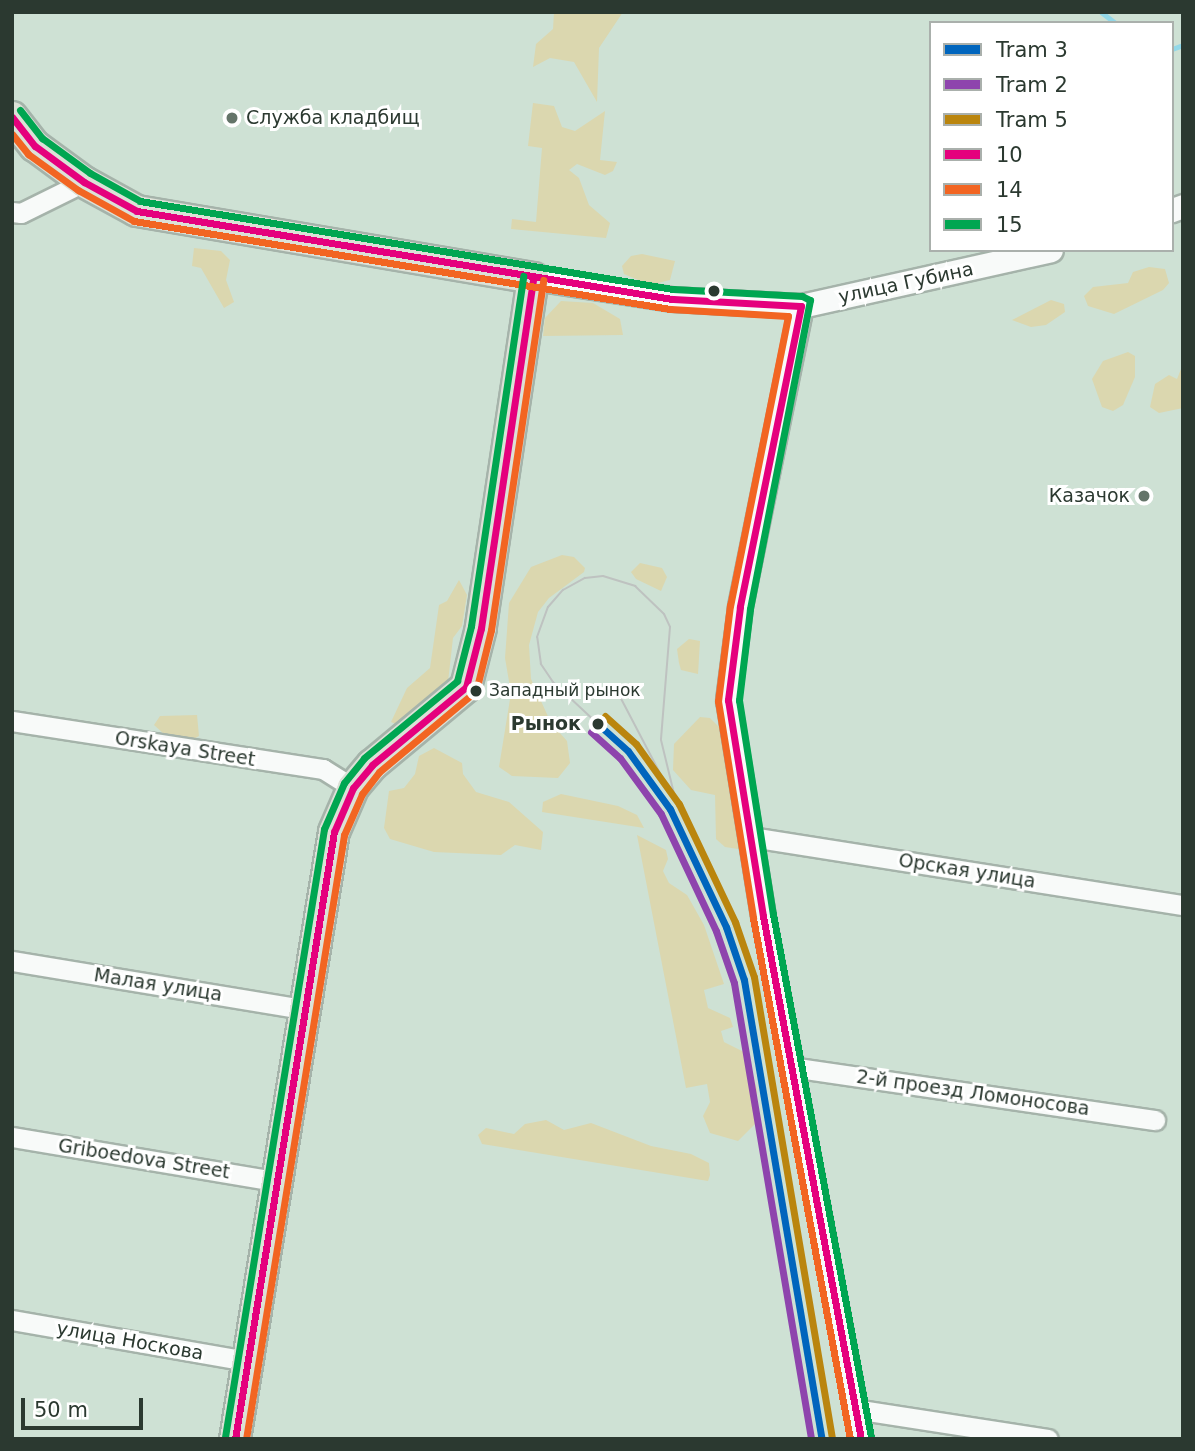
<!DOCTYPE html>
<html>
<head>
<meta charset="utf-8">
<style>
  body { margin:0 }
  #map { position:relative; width:1195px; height:1451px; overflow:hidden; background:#cee1d4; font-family:"DejaVu Sans",sans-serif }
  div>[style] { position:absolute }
  .green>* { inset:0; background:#dbd7af }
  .stream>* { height:5px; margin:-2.5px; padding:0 2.5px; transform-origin:2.5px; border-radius:2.5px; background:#92d8e8 }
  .roads { filter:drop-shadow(2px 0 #a5b3aa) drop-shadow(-2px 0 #a5b3aa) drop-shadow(0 2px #a5b3aa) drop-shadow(0 -2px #a5b3aa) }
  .minor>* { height:19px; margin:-9.5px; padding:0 9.5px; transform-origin:9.5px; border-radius:9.5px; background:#f8faf9 }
  .tertiary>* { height:23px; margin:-11.5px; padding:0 11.5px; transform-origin:11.5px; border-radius:11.5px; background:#f8faf9 }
  .primary>* { height:30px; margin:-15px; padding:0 15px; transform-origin:15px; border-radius:15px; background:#dce1d7 }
  .tram>* { height:2px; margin:-1px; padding:0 1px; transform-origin:1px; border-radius:1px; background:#bec2c0 }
  .bus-1>* { height:7px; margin:-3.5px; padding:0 3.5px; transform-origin:3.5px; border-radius:3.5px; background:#e5007d }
  .bus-2>* { height:7px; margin:-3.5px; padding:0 3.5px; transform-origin:3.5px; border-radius:3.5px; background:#f26522 }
  .bus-3>* { height:7px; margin:-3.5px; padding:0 3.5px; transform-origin:3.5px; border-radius:3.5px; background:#00a651 }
  .tram-1>* { height:7px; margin:-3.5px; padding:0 3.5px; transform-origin:3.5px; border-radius:3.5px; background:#0065bd }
  .tram-2>* { height:7px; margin:-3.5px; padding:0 3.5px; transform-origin:3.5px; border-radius:3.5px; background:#8e44ad }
  .tram-3>* { height:7px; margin:-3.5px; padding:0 3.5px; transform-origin:3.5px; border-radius:3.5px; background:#ba850e }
  .dots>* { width:19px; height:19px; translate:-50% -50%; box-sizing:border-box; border:4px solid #fff; border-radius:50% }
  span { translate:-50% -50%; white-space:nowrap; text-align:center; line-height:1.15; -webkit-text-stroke:6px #fff; paint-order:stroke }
  .bus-label { font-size:17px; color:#2b3930 }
  .left { translate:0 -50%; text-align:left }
  .poi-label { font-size:19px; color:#2b3930 }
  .right { translate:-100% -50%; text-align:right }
  .street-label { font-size:19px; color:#2b3930 }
  .stop-label { font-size:19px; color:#2b3930; font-weight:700 }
  .frame { position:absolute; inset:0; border:14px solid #2b3930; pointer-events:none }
  .legend { position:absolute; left:929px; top:21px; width:245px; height:231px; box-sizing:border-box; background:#fff; border:2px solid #aab0ac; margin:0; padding:9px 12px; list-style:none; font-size:21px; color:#2b3930 }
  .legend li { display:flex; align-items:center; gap:14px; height:35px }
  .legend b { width:35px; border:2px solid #aab0ac }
  .scale { position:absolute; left:21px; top:1398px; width:122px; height:32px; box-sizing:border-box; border:4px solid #2b3930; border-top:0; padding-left:9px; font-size:21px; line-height:24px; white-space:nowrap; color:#2b3930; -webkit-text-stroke:5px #fff; paint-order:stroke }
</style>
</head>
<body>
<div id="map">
  <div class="green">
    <div style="clip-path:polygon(554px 12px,623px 12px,599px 48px,597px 102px,574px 62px,550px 58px,533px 67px,536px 44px,553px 29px)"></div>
    <div style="clip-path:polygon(533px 103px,554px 106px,562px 127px,575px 131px,605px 111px,600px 160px,617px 162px,613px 171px,605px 175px,577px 164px,569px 170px,579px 178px,589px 205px,610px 223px,606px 238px,511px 229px,512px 219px,536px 222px,542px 148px,528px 146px)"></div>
    <div style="clip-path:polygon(194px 248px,221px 251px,230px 260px,226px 280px,234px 302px,224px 308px,201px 268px,192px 266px)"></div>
    <div style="clip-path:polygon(642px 254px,675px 261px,670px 280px,650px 285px,624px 274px,622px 266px,631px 256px)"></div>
    <div style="clip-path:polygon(1149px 267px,1165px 269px,1169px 283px,1163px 290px,1114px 314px,1088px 306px,1084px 296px,1093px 287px,1128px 283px,1133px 272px)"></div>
    <div style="clip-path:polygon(1051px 300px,1064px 304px,1065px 312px,1046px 325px,1031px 327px,1012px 320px)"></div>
    <div style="clip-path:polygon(561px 301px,593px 303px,620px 319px,623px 335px,543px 336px,545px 318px)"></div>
    <div style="clip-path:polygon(1128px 352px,1135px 356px,1135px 377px,1123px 405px,1113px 411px,1102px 407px,1092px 379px,1103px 361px)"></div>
    <div style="clip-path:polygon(1183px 364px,1183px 408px,1159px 413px,1150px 407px,1155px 384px,1169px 375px,1177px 379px)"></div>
    <div style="clip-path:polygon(562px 555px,574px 557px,585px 568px,584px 572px,549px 598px,538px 612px,529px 645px,531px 679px,551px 723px,567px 741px,570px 763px,558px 778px,512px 776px,499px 767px,511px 693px,505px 658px,509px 603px,531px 567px)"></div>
    <div style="clip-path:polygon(640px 563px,662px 568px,667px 577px,661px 591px,636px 579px,631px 572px)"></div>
    <div style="clip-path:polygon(459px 580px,467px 595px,462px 626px,453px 638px,448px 682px,440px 696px,398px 725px,391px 722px,407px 688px,430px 668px,439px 605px,447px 601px)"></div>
    <div style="clip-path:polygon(689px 639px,700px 641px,698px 674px,681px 670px,679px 663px,677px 649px)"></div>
    <div style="clip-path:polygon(197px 715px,199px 736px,190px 741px,164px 734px,154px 725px,160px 716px)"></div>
    <div style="clip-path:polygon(700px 717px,710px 718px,721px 729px,744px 843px,738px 849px,725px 847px,716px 839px,715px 795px,691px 790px,673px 770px,674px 744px)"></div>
    <div style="clip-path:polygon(434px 748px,462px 763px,463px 774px,476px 792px,509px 802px,543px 832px,541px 850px,515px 845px,501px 855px,434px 852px,390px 839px,384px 828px,389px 791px,404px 788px,415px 774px,419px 756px)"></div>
    <div style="clip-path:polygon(561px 794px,618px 806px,637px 815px,644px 828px,542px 812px,543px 802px)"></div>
    <div style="clip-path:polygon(637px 835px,666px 850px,668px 859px,663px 871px,669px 883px,687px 895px,704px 925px,724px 984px,704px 990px,708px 1008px,730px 1018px,733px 1027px,721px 1031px,724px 1042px,746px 1053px,757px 1089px,755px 1124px,738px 1141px,710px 1133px,703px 1116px,710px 1102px,707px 1084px,686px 1088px)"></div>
    <div style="clip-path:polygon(546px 1120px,564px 1130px,591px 1123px,651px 1146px,691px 1154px,709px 1163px,710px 1175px,708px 1181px,482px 1144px,478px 1135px,486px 1128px,514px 1134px,525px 1124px)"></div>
  </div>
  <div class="stream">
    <div style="left:1101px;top:12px;width:18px;rotate:38deg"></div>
    <div style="left:1172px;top:49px;width:12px;rotate:-20deg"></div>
  </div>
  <div class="roads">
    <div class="minor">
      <div style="left:12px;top:212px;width:9px;rotate:6deg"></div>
      <div style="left:21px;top:213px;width:70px;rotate:-26.2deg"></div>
      <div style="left:12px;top:721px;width:315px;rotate:8.8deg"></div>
      <div style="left:323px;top:769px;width:36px;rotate:32deg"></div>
      <div style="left:752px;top:837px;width:436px;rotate:9deg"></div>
      <div style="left:12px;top:961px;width:295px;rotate:9.4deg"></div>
      <div style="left:791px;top:1067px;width:368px;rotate:8.3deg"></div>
      <div style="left:12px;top:1137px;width:268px;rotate:9.5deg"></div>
      <div style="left:12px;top:1320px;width:240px;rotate:9.9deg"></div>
      <div style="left:855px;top:1409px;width:195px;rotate:8.8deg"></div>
    </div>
    <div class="tertiary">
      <div style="left:1172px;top:210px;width:12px;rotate:-20deg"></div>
      <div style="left:533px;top:278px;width:141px;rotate:8.6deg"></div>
      <div style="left:672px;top:299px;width:129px;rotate:3.1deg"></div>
      <div style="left:801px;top:306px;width:256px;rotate:-12.6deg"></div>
      <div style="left:801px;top:306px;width:307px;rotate:101.5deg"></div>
      <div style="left:740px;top:607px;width:94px;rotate:97.4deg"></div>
      <div style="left:728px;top:700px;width:219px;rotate:80.8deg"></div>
      <div style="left:763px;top:916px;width:532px;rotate:79.39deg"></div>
    </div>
    <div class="primary">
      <div style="left:12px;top:117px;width:37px;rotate:52deg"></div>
      <div style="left:35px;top:146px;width:61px;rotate:36.3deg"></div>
      <div style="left:84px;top:182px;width:60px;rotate:28.7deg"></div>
      <div style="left:137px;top:211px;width:402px;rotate:9.6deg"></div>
      <div style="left:533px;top:278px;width:354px;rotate:98.5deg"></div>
      <div style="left:481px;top:628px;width:61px;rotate:104.3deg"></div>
      <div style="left:466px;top:687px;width:122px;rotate:140.3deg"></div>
      <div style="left:372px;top:765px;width:30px;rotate:130deg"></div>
      <div style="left:353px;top:788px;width:48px;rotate:113.4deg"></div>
      <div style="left:334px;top:832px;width:615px;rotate:99.26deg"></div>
    </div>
  </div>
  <div class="tram">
    <div style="left:616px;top:689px;width:102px;rotate:62.4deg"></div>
    <div style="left:598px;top:724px;width:62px;rotate:-137deg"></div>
    <div style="left:553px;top:682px;width:22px;rotate:-124deg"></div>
    <div style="left:541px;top:664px;width:27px;rotate:-98deg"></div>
    <div style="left:537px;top:637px;width:32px;rotate:-70deg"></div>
    <div style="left:548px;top:607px;width:23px;rotate:-49deg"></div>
    <div style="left:563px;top:590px;width:25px;rotate:-29deg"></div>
    <div style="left:585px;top:578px;width:18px;rotate:-6deg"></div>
    <div style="left:603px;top:576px;width:34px;rotate:17deg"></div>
    <div style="left:635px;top:586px;width:40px;rotate:44deg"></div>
    <div style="left:664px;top:614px;width:14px;rotate:65deg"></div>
    <div style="left:670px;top:627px;width:113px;rotate:94.6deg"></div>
    <div style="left:661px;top:740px;width:68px;rotate:76.4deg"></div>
    <div style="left:677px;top:806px;width:34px;rotate:63deg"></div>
  </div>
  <div class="bus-1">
    <div style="left:12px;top:117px;width:37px;rotate:52deg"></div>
    <div style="left:35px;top:146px;width:61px;rotate:36.3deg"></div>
    <div style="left:84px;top:182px;width:60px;rotate:28.7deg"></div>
    <div style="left:137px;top:211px;width:542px;rotate:9.34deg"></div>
    <div style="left:672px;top:299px;width:129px;rotate:3.1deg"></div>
    <div style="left:801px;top:306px;width:307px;rotate:101.5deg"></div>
    <div style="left:740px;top:607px;width:94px;rotate:97.4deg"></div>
    <div style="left:728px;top:700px;width:219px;rotate:80.8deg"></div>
    <div style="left:763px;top:916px;width:532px;rotate:79.39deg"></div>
    <div style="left:235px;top:1439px;width:615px;rotate:-80.74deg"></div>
    <div style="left:334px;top:832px;width:48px;rotate:-66.6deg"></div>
    <div style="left:353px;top:788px;width:30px;rotate:-50deg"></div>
    <div style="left:372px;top:765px;width:122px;rotate:-39.7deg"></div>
    <div style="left:466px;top:687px;width:61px;rotate:-75.7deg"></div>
    <div style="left:481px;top:628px;width:354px;rotate:-81.5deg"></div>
  </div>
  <div class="bus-2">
    <div style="left:12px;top:134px;width:26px;rotate:51deg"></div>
    <div style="left:28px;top:154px;width:62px;rotate:35.8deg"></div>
    <div style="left:78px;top:190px;width:64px;rotate:29deg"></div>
    <div style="left:134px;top:221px;width:543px;rotate:9.32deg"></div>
    <div style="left:670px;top:309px;width:118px;rotate:3.4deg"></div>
    <div style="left:788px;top:316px;width:295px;rotate:101.3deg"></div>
    <div style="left:730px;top:605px;width:97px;rotate:97.1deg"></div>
    <div style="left:718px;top:701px;width:220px;rotate:80.8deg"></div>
    <div style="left:753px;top:918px;width:530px;rotate:79.45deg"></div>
    <div style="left:246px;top:1439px;width:612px;rotate:-80.78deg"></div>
    <div style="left:344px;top:835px;width:45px;rotate:-66.3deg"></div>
    <div style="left:362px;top:794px;width:28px;rotate:-52deg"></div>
    <div style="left:379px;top:772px;width:126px;rotate:-39.9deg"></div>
    <div style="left:476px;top:691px;width:63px;rotate:-76.2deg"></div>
    <div style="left:491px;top:630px;width:354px;rotate:-81.5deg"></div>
  </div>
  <div class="bus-3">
    <div style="left:20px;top:110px;width:36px;rotate:52deg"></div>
    <div style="left:42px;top:138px;width:59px;rotate:36.1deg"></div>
    <div style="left:90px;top:173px;width:57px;rotate:29.2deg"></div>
    <div style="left:140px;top:201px;width:540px;rotate:9.38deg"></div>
    <div style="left:673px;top:289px;width:129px;rotate:3.1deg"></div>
    <div style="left:802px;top:296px;width:9px;rotate:27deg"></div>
    <div style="left:810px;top:300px;width:315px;rotate:101deg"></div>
    <div style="left:750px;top:609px;width:92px;rotate:96.9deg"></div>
    <div style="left:739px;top:700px;width:217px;rotate:81deg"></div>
    <div style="left:773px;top:914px;width:532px;rotate:79.39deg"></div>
    <div style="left:225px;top:1437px;width:616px;rotate:-80.75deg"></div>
    <div style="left:324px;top:829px;width:50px;rotate:-66.5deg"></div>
    <div style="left:344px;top:783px;width:32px;rotate:-51deg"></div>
    <div style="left:364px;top:758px;width:121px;rotate:-39.6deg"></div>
    <div style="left:457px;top:681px;width:57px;rotate:-75.7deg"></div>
    <div style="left:471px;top:626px;width:354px;rotate:-81.5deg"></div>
  </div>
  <div class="tram-1">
    <div style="left:598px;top:724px;width:40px;rotate:42deg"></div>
    <div style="left:628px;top:751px;width:72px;rotate:54.1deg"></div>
    <div style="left:670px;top:809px;width:131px;rotate:64.6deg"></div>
    <div style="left:726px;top:927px;width:56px;rotate:71.2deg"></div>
    <div style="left:744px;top:980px;width:466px;rotate:80.4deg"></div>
  </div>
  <div class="tram-2">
    <div style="left:591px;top:732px;width:39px;rotate:42deg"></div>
    <div style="left:620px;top:758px;width:69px;rotate:53.8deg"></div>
    <div style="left:661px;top:814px;width:129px;rotate:64.8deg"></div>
    <div style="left:716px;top:931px;width:55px;rotate:70.9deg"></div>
    <div style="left:734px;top:983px;width:462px;rotate:80.4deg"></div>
  </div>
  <div class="tram-3">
    <div style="left:605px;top:716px;width:42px;rotate:42.1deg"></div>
    <div style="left:636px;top:744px;width:74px;rotate:54.4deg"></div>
    <div style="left:679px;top:804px;width:131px;rotate:64.6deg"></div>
    <div style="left:735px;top:922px;width:58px;rotate:70.9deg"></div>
    <div style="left:754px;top:977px;width:467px;rotate:80.4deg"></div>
  </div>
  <div class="dots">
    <div style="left:232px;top:118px;background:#647469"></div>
    <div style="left:714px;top:291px;background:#2b3930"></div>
    <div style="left:1144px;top:496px;background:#647469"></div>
    <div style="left:476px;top:691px;background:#2b3930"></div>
    <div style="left:598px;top:724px;background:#2b3930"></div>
  </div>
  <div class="bus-label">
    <span class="left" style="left:489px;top:691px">Западный рынок</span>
  </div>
  <div class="poi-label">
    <span class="left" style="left:246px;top:118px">Служба кладбищ</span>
    <span class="right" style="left:1130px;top:496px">Казачок</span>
  </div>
  <div class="street-label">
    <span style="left:906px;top:283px;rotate:-12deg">улица Губина</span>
    <span style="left:185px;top:749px;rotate:9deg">Orskaya Street</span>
    <span style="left:967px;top:871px;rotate:9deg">Орская улица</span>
    <span style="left:158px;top:985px;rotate:9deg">Малая улица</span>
    <span style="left:973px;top:1093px;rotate:8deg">2-й проезд Ломоносова</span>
    <span style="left:144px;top:1159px;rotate:9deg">Griboedova Street</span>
    <span style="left:130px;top:1341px;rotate:10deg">улица Носкова</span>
  </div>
  <div class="stop-label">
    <span class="right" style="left:581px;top:724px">Рынок</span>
  </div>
  <div class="frame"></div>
  <ul class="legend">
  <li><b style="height:9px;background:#0065bd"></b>Tram 3</li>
  <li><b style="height:9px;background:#8e44ad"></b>Tram 2</li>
  <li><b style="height:9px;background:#ba850e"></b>Tram 5</li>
  <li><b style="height:9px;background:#e5007d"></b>10</li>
  <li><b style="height:9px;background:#f26522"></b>14</li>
  <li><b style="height:9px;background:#00a651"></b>15</li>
  </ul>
  <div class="scale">50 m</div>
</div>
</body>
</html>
